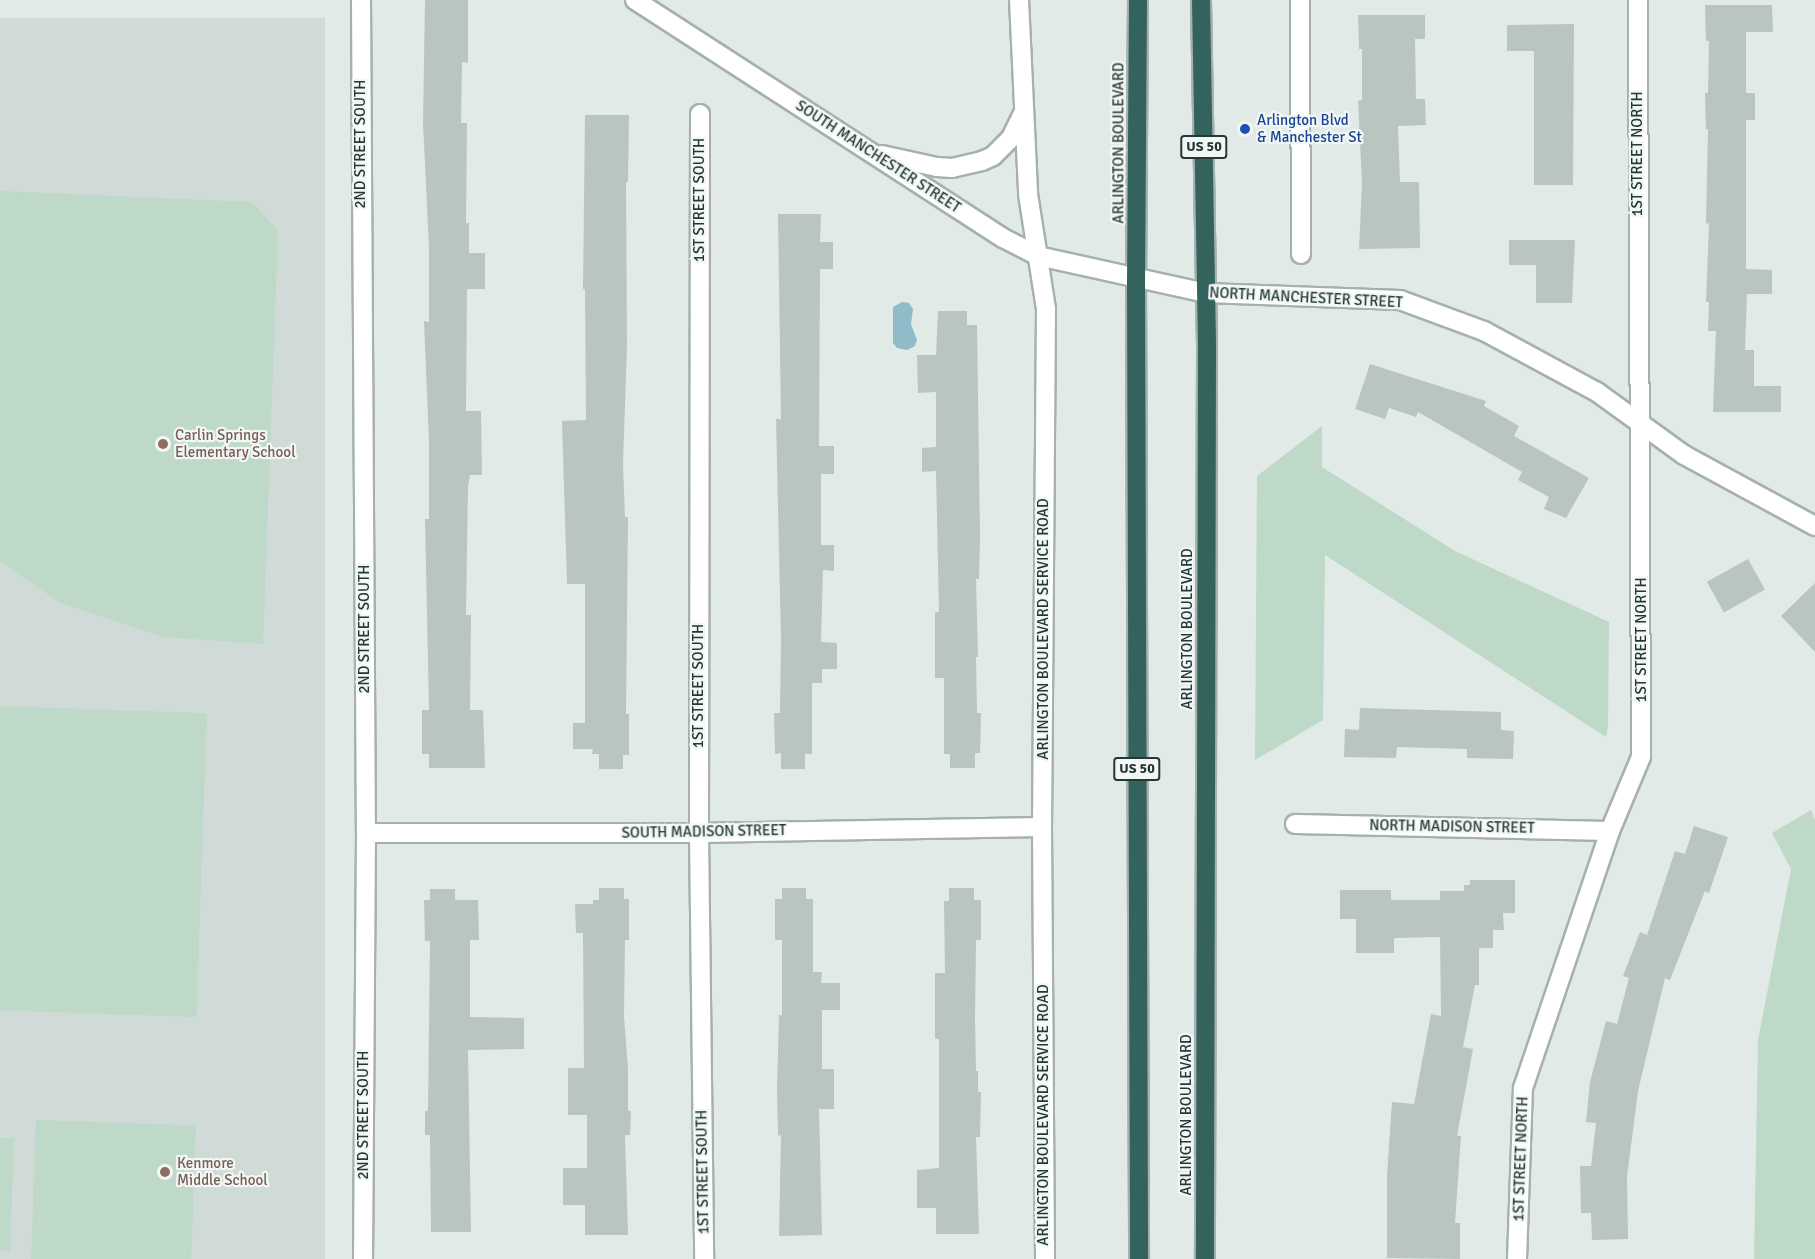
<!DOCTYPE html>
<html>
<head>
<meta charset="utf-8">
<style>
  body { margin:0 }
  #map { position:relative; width:1815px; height:1259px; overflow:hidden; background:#e2eae7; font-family:Signika,sans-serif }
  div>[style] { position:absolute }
  .built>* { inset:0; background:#d0dad6; transform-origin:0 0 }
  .green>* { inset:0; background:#bed9c7; transform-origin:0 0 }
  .water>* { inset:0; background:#90bcc9 }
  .building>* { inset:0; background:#b8c5c0; transform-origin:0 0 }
  .roads { filter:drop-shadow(2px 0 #a5b1ae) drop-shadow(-2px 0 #a5b1ae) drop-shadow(0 2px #a5b1ae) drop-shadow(0 -2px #a5b1ae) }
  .minor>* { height:18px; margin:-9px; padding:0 9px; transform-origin:9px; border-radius:9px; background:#fff }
  .highway>* { height:18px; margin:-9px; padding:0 9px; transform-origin:9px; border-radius:9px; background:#34625c }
  .dots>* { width:16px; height:16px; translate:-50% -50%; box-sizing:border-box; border:3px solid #f2f7f5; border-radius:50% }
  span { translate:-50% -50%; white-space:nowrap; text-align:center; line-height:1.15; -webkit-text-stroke:4.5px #f2f7f5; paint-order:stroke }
  .shield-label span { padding:2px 4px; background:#f2f7f5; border:2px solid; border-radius:4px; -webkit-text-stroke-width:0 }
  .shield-label { font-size:14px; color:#243935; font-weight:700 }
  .transit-label { font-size:15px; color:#164399 }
  .left { translate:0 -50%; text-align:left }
  .street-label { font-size:15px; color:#243935 }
  .education-label { font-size:15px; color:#785e54 }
</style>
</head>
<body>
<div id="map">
  <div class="built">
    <div style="left:325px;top:18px;width:1241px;height:338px;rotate:90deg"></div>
  </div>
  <div class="green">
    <div style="clip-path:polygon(0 191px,252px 202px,278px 231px,263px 644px,164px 637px,59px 602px,0 561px)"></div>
    <div style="clip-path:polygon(1322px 426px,1322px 467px,1455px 551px,1609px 622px,1608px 727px,1606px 737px,1325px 555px,1323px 720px,1255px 760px,1257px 476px)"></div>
    <div style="left:0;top:706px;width:207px;height:304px;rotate:2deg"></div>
    <div style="clip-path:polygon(1811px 810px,1815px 820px,1815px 1259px,1754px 1259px,1758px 1040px,1791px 869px,1772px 833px)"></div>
    <div style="left:36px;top:1120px;width:160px;height:139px;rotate:2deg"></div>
    <div style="clip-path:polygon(0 1138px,14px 1138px,10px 1251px,0 1250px)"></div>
  </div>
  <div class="water">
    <div style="clip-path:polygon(902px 302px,909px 303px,913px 309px,911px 324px,917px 340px,915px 346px,907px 350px,897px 348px,893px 343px,893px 307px)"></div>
  </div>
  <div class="building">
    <div style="clip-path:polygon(425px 0,468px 0,468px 63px,462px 62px,461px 123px,467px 123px,466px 223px,469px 223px,469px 253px,485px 253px,485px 289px,467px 289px,466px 411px,481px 411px,482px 475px,470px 475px,468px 486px,466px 615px,471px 615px,470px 710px,483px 710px,485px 768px,429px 768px,429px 754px,422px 754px,422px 710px,429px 710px,425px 519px,429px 519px,429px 442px,424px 321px,429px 322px,429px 247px,423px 123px)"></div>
    <div style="clip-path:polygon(1705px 5px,1772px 5px,1773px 32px,1746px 32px,1746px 93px,1755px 93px,1755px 120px,1746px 120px,1746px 269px,1772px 270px,1772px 294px,1747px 294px,1745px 350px,1754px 350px,1754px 386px,1781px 386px,1781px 412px,1713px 412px,1716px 331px,1708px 331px,1709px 302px,1706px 302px,1709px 224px,1706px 223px,1708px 129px,1706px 129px,1705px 93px,1708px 93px,1709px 41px,1706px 41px)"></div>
    <div style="clip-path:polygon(1358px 15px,1425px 15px,1425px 39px,1415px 39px,1416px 99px,1425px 99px,1426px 125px,1398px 126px,1400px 182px,1419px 182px,1420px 248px,1359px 249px,1362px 183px,1358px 101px,1362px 100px,1362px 49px,1359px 49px)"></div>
    <div style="clip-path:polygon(1574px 24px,1573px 185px,1534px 185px,1534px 51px,1507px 51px,1507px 25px)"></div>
    <div style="clip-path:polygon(585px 115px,629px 115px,628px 182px,626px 182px,627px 345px,623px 464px,625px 517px,628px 517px,626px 714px,629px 714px,629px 755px,623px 755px,623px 769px,599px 769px,599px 754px,592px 754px,593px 749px,573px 749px,573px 723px,585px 723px,585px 584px,567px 584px,562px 421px,586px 420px,585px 289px,583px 289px)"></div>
    <div style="clip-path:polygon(778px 214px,821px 214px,820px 242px,833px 242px,833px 269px,820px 269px,819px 446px,834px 446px,834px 474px,821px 474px,821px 545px,834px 545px,834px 571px,823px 570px,821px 642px,837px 643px,837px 669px,822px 669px,822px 683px,812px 683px,812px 754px,805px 754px,805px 769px,781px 769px,781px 753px,775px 754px,774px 713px,780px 713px,781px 639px,776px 419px,781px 419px)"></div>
    <div style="clip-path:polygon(1509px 240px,1575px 240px,1572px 303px,1536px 303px,1536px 265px,1509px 265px)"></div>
    <div style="clip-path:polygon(938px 311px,967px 311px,967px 325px,977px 325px,980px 536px,979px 579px,976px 579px,978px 657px,976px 657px,977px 713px,981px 713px,980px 753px,975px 753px,975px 768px,950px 768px,950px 754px,944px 754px,944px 678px,935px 678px,935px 612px,939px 612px,936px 471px,922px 472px,922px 448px,936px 447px,936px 392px,918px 393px,917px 355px,936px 355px)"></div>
    <div style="clip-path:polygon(1370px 364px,1486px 401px,1484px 406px,1519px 426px,1514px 436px,1589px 478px,1566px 518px,1544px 509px,1549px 497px,1518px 480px,1522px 472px,1418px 412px,1416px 417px,1389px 408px,1385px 419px,1355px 409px)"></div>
    <div style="left:1748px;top:559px;width:35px;height:47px;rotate:61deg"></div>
    <div style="clip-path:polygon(1815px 583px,1815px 652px,1781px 616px)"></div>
    <div style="clip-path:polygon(1360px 708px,1501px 712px,1501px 730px,1514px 731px,1513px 759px,1467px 758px,1467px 749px,1397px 747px,1396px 758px,1344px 757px,1345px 729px,1359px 730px)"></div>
    <div style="clip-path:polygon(1694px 826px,1728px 837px,1709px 893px,1705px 891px,1670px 980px,1665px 978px,1638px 1091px,1627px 1177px,1628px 1239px,1592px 1240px,1591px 1213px,1581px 1213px,1580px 1166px,1591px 1166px,1596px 1123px,1586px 1122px,1590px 1082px,1606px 1021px,1617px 1024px,1629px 978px,1623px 976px,1640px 932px,1647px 935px,1675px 851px,1685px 854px)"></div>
    <div style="clip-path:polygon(1470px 880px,1515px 880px,1515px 913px,1503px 913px,1504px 930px,1493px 930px,1493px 948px,1479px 948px,1479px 985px,1475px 985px,1463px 1047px,1473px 1049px,1457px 1136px,1461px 1136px,1455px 1223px,1460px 1223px,1460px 1259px,1387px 1258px,1387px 1175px,1392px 1102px,1414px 1104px,1431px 1014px,1441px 1016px,1440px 937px,1394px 938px,1394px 953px,1356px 953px,1356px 919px,1340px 919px,1340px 890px,1391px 890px,1391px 900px,1440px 900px,1440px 891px,1464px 891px,1464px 885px,1470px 885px)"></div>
    <div style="clip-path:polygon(599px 888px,624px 888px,624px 899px,629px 899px,629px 940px,625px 940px,624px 1016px,628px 1069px,628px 1111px,631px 1111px,630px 1135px,625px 1135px,628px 1235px,585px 1235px,585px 1205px,563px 1205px,563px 1168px,587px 1168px,587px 1115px,568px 1115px,568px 1068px,584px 1068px,583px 933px,576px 933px,575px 904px,593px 904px,593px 900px,599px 900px)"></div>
    <div style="clip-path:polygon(782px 888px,806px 888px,806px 899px,813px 899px,813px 972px,822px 972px,821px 983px,840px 983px,840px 1010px,822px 1010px,822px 1069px,834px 1069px,834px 1109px,819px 1109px,822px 1235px,779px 1236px,781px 1135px,778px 1136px,777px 1089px,779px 1015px,782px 1015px,782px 940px,775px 940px,775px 899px,782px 899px)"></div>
    <div style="clip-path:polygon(949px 888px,974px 888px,974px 900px,981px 900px,981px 940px,976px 940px,975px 1018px,976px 1071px,978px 1071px,978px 1092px,981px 1092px,980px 1137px,976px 1137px,979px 1234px,936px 1234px,936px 1208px,917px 1208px,917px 1170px,939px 1168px,939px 1039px,935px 1039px,935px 973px,945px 973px,944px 901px,949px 901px)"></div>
    <div style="clip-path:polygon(430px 889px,455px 889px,455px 900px,478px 900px,479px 940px,470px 940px,470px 1017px,524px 1018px,524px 1049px,468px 1050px,471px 1232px,431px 1232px,430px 1135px,425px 1135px,425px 1111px,428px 1111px,430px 941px,425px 941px,424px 900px,430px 900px)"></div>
  </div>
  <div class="roads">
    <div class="minor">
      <div style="left:361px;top:0;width:833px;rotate:89.66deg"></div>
      <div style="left:366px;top:833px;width:426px;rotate:90.4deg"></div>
      <div style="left:635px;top:0;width:438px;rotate:32.9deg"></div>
      <div style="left:1003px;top:238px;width:39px;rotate:27deg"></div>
      <div style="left:1038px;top:256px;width:172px;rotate:12.4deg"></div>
      <div style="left:1206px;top:293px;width:194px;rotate:2.1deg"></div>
      <div style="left:1400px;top:300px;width:90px;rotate:20.3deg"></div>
      <div style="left:1484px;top:331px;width:128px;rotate:28.4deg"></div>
      <div style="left:1597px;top:392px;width:107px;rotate:35.9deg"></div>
      <div style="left:1684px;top:455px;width:149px;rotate:28.5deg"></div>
      <div style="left:1019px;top:0;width:194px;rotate:87.3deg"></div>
      <div style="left:1028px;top:194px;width:116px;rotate:81.1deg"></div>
      <div style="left:1046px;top:309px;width:518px;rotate:90.44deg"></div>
      <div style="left:1042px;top:827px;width:432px;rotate:89.6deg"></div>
      <div style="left:1300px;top:0;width:254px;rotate:89.8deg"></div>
      <div style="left:700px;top:114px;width:719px;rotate:90.08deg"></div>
      <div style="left:699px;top:833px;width:426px;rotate:89.3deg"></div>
      <div style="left:882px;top:155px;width:56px;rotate:12.3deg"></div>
      <div style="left:937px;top:167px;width:15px;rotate:4deg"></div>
      <div style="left:952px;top:168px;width:31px;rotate:-13deg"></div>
      <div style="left:982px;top:161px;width:12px;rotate:-24deg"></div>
      <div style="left:993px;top:156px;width:25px;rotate:-45deg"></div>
      <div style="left:1011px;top:138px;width:28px;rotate:-64deg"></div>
      <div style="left:1295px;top:824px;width:315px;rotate:1.3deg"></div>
      <div style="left:366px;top:833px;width:333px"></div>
      <div style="left:699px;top:833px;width:343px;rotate:-1deg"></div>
      <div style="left:1517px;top:1259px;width:171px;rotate:-88deg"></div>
      <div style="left:1523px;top:1088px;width:271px;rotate:-71.3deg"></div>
      <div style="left:1610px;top:831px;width:80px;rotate:-67.3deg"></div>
      <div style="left:1641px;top:757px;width:757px;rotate:-90.23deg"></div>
    </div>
    <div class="highway">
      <div style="left:1138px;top:0;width:280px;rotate:90.4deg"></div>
      <div style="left:1136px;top:280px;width:979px;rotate:89.82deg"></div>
      <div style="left:1201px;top:0;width:348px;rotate:89deg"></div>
      <div style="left:1207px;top:348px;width:911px;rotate:90.13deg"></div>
    </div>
  </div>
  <div class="dots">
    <div style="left:1245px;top:129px;background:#1a4fb4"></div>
    <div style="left:163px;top:444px;background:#8d6e63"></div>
    <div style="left:165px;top:1172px;background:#8d6e63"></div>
  </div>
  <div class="shield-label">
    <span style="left:1204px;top:147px">US 50</span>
    <span style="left:1137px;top:769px">US 50</span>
  </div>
  <div class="transit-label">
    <span class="left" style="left:1257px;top:129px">Arlington Blvd<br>&amp; Manchester St</span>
  </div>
  <div class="street-label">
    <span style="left:1119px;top:143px;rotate:-90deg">ARLINGTON BOULEVARD</span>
    <span style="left:361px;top:144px;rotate:-90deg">2ND STREET SOUTH</span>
    <span style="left:1638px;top:154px;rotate:-90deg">1ST STREET NORTH</span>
    <span style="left:878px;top:157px;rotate:33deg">SOUTH MANCHESTER STREET</span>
    <span style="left:700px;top:200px;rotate:-90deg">1ST STREET SOUTH</span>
    <span style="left:1306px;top:298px;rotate:3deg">NORTH MANCHESTER STREET</span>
    <span style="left:365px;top:629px;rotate:-90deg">2ND STREET SOUTH</span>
    <span style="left:1044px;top:629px;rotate:-90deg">ARLINGTON BOULEVARD SERVICE ROAD</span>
    <span style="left:1188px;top:629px;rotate:-90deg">ARLINGTON BOULEVARD</span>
    <span style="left:1642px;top:640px;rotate:-90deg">1ST STREET NORTH</span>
    <span style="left:699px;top:686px;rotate:-90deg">1ST STREET SOUTH</span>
    <span style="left:1452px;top:827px;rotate:1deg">NORTH MADISON STREET</span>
    <span style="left:704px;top:832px;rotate:-1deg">SOUTH MADISON STREET</span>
    <span style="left:364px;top:1115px;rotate:-90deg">2ND STREET SOUTH</span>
    <span style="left:1044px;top:1115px;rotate:-90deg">ARLINGTON BOULEVARD SERVICE ROAD</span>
    <span style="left:1187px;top:1115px;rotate:-90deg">ARLINGTON BOULEVARD</span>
    <span style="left:1521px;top:1159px;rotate:-88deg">1ST STREET NORTH</span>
    <span style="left:703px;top:1172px;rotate:-91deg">1ST STREET SOUTH</span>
  </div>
  <div class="education-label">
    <span class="left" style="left:175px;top:444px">Carlin Springs<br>Elementary School</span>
    <span class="left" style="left:177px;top:1172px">Kenmore<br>Middle School</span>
  </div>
</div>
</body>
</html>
